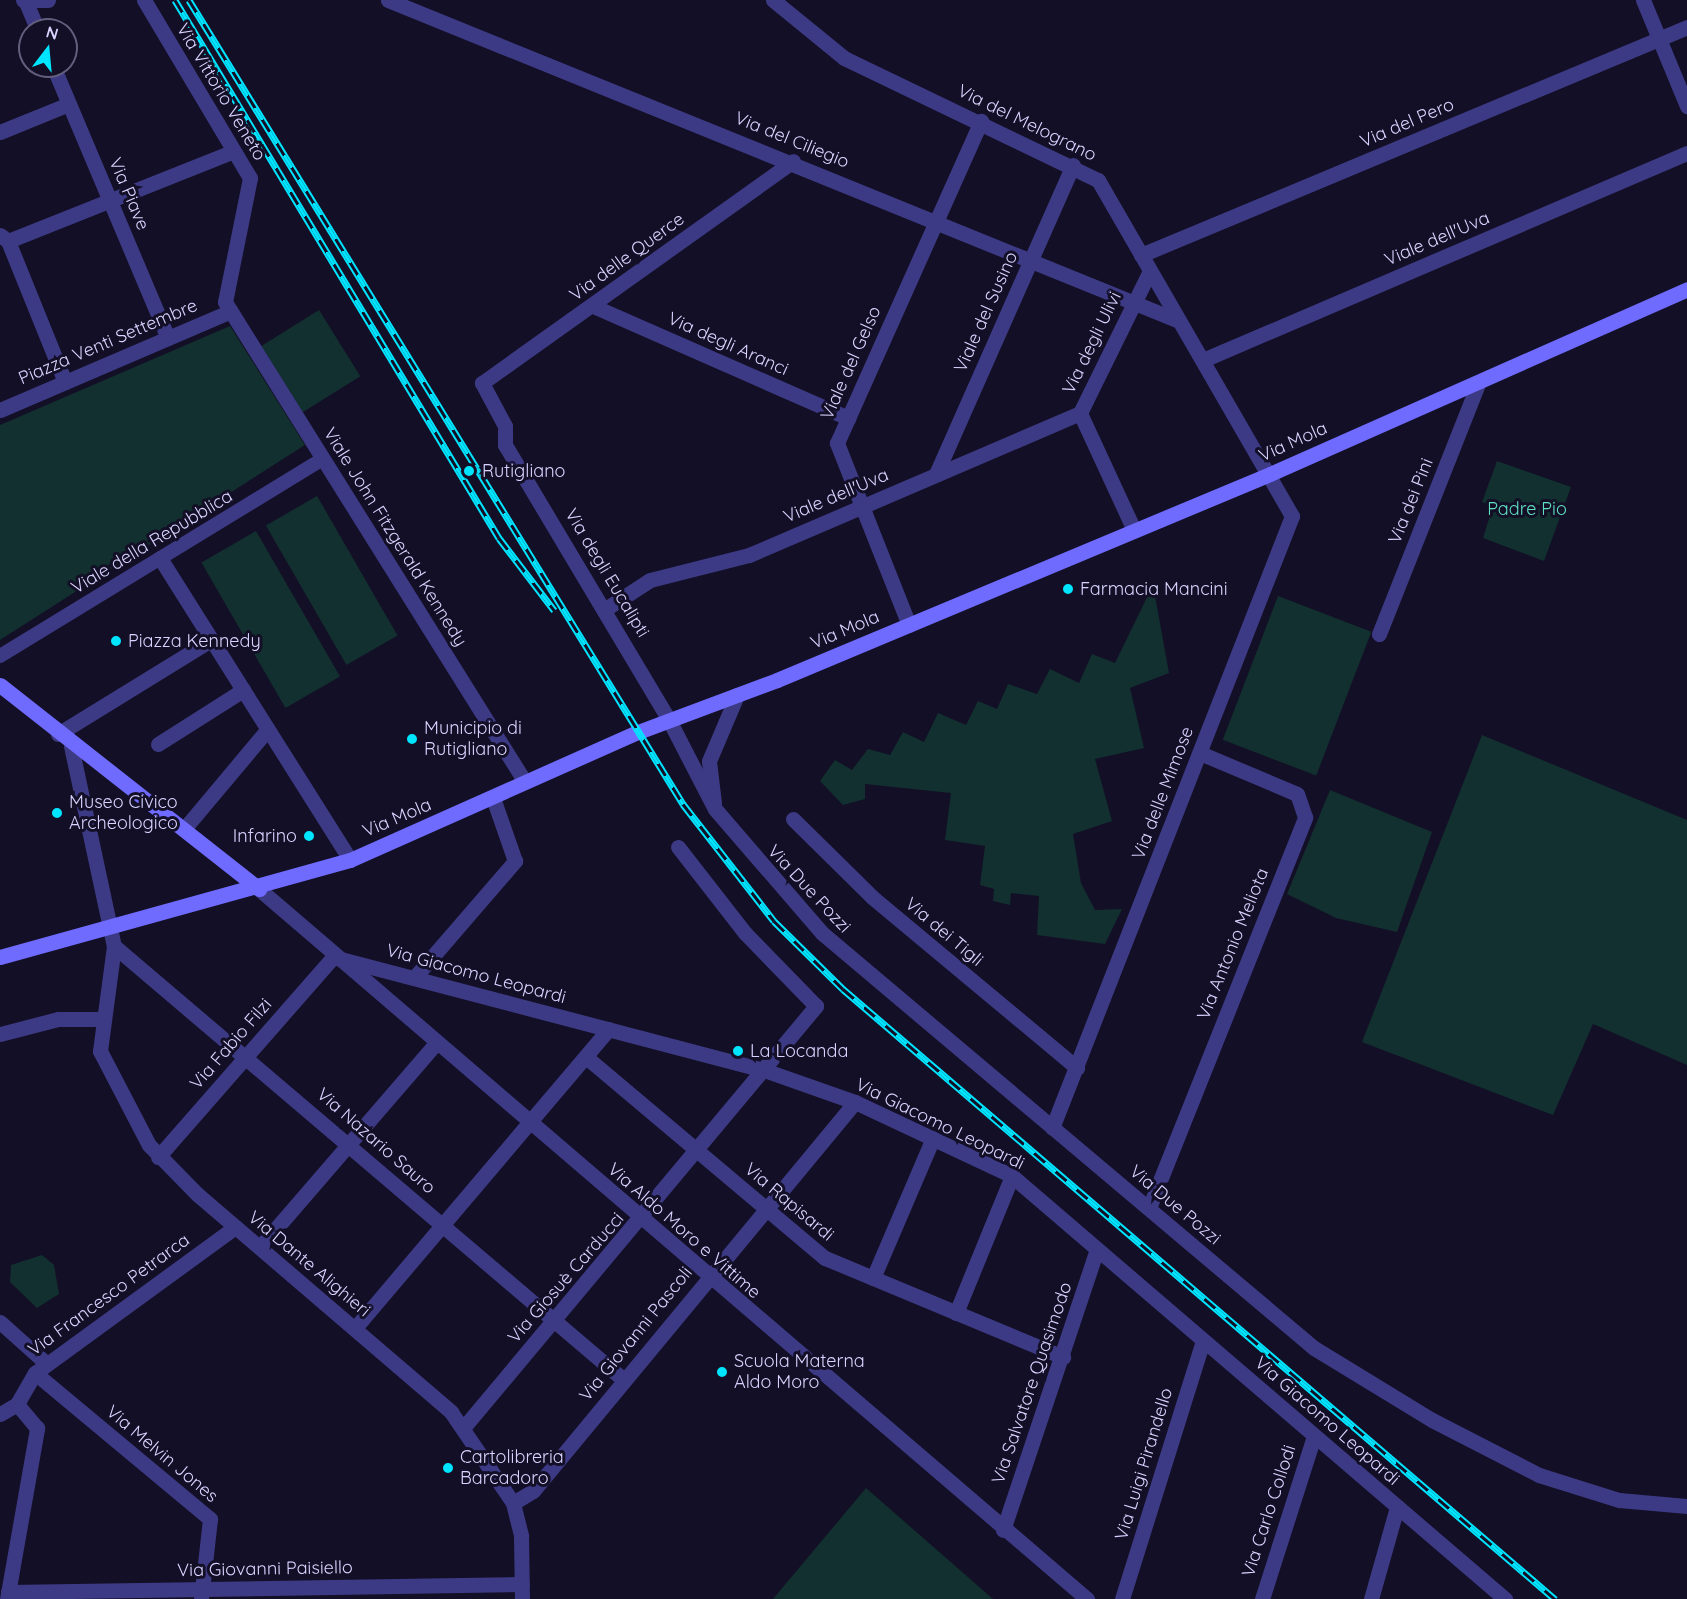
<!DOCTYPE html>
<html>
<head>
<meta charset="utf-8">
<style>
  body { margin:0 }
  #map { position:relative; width:1687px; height:1599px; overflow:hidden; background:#130f26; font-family:Quicksand,sans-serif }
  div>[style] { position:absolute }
  .green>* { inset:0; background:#12302f; transform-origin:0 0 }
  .pedestrian>* { height:14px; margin:-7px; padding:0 7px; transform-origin:7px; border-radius:7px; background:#3d3a85 }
  .minor>* { height:15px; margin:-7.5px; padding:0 7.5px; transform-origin:7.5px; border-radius:7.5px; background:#3d3a85 }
  .tertiary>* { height:15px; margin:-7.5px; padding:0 7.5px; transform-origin:7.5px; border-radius:7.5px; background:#3d3a85 }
  .secondary>* { height:15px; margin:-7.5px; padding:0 7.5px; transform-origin:7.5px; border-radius:7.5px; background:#6f6bff }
  .rail>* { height:7px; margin-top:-3.5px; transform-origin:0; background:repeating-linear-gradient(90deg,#130f26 0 14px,#00e5ff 0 28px); box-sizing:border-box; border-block:2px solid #00e5ff }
  .dots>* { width:16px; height:16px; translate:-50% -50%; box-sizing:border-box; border:3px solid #130f26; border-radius:50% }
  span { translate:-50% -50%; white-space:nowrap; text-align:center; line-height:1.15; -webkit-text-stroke:6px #130f26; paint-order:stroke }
  .street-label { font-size:18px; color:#d9d4ff }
  .poi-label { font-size:18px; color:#d9d4ff }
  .left { translate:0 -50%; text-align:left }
  .right { translate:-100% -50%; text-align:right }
  .park-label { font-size:18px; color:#5fe0c0 }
  .north { position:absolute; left:18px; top:18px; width:60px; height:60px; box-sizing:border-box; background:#130f26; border:2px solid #625e7d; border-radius:50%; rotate:16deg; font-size:16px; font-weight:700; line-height:24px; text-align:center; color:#d9d4ff }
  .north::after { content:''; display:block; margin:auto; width:21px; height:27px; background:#00e5ff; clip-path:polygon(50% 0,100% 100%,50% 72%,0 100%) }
</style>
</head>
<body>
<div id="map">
  <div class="green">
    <div style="left:319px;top:310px;width:78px;height:68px;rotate:58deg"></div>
    <div style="clip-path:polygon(230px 326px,305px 445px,0 640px,0 425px)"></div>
    <div style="clip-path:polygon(1497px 461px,1571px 487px,1544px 561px,1483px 538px,1493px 506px,1482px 502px)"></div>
    <div style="left:317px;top:496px;width:161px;height:59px;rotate:60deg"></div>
    <div style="left:256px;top:531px;width:168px;height:63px;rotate:60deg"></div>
    <div style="clip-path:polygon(1153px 585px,1169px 673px,1130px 688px,1144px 748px,1095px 759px,1112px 821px,1073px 834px,1081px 883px,1095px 910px,1122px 909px,1105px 944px,1037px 935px,1039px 896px,1011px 893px,1010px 905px,993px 901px,994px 889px,980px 885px,985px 846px,945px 840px,951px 793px,865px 784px,865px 799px,843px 805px,820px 781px,835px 760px,852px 770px,868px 749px,890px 755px,903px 732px,924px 742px,938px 713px,966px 725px,978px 701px,997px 709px,1008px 684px,1037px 694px,1050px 669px,1079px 683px,1092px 654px,1115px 663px)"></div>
    <div style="left:1278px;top:596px;width:100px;height:154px;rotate:21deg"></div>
    <div style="clip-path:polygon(1482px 735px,1687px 820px,1687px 1065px,1593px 1024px,1553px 1115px,1362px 1042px)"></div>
    <div style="clip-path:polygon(1330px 790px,1432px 832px,1397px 932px,1336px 918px,1287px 894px)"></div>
    <div style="clip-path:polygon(42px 1255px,54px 1265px,59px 1294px,37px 1308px,10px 1282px,11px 1265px)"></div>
    <div style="clip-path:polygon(866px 1488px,993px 1599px,773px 1599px)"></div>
  </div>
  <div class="pedestrian">
    <div style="left:0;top:656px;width:378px;rotate:-31.4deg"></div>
  </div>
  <div class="minor">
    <div style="left:23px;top:0;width:25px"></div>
    <div style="left:25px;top:0;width:33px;rotate:67deg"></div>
    <div style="left:144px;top:0;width:207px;rotate:59.2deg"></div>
    <div style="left:250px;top:178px;width:126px;rotate:101.4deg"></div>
    <div style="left:225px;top:302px;width:566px;rotate:57.99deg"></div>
    <div style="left:388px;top:0;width:854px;rotate:22.09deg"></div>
    <div style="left:773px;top:0;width:92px;rotate:39.2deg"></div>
    <div style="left:844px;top:58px;width:282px;rotate:25.7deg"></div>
    <div style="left:1098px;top:180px;width:388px;rotate:60deg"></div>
    <div style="left:1292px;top:516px;width:657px;rotate:111.41deg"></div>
    <div style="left:1643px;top:0;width:115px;rotate:67.5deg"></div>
    <div style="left:53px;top:66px;width:295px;rotate:67.1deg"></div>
    <div style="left:0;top:132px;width:74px;rotate:-22.1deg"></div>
    <div style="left:0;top:235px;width:10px;rotate:37deg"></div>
    <div style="left:8px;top:241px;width:152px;rotate:68deg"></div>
    <div style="left:8px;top:241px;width:243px;rotate:-21.7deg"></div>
    <div style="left:1141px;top:255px;width:592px;rotate:-22.66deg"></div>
    <div style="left:593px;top:306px;width:279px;rotate:23.7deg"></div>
    <div style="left:1203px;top:360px;width:526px;rotate:-23.16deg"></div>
    <div style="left:0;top:410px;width:251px;rotate:-23.2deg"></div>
    <div style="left:936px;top:474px;width:338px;rotate:-66.1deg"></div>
    <div style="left:1134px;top:530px;width:129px;rotate:-114.8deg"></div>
    <div style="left:1080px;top:413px;width:158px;rotate:-63.8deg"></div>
    <div style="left:160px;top:558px;width:357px;rotate:57.8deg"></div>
    <div style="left:607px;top:608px;width:51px;rotate:-33.1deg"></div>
    <div style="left:650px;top:580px;width:102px;rotate:-14.2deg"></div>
    <div style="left:749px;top:555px;width:360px;rotate:-23.2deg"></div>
    <div style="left:909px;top:625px;width:196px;rotate:-111.6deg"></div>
    <div style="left:837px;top:443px;width:353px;rotate:-65.9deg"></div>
    <div style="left:1379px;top:634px;width:271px;rotate:-68.4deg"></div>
    <div style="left:669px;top:720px;width:320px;rotate:-120.8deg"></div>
    <div style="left:505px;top:445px;width:19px;rotate:-90deg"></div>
    <div style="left:505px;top:426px;width:49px;rotate:-118.1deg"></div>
    <div style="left:482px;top:383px;width:382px;rotate:-35.5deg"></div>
    <div style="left:58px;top:734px;width:180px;rotate:-31.6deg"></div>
    <div style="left:158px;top:744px;width:101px;rotate:-32.4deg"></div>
    <div style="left:71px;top:746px;width:205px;rotate:77.9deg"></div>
    <div style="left:114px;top:946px;width:670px;rotate:40.4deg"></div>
    <div style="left:793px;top:819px;width:111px;rotate:44.6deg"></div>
    <div style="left:872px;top:897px;width:267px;rotate:39.8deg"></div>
    <div style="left:184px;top:829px;width:129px;rotate:-50deg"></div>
    <div style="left:414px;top:978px;width:155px;rotate:-49.2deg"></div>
    <div style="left:515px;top:861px;width:67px;rotate:-109.2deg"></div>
    <div style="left:0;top:1034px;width:60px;rotate:-14.5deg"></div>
    <div style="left:58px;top:1019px;width:43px"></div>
    <div style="left:586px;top:1057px;width:312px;rotate:40.1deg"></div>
    <div style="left:825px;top:1258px;width:258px;rotate:22.6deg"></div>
    <div style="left:158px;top:1157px;width:266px;rotate:-48.8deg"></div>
    <div style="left:333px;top:957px;width:446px;rotate:14.7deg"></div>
    <div style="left:764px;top:1070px;width:96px;rotate:19.4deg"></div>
    <div style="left:855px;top:1102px;width:174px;rotate:25.2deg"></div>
    <div style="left:1012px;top:1176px;width:650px;rotate:40.63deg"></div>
    <div style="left:1149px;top:1208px;width:421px;rotate:-68.2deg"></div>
    <div style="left:1305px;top:817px;width:24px;rotate:-109deg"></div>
    <div style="left:1297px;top:794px;width:105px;rotate:-157.1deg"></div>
    <div style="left:260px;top:1247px;width:268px;rotate:-49.2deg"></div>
    <div style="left:873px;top:1278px;width:152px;rotate:-66.8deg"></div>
    <div style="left:956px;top:1313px;width:148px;rotate:-67.8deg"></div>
    <div style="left:0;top:1322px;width:63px;rotate:41.8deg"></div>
    <div style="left:355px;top:1328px;width:392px;rotate:-49.7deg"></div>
    <div style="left:35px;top:1373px;width:228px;rotate:39.8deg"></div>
    <div style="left:210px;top:1519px;width:81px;rotate:96.4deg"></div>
    <div style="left:0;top:1414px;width:20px;rotate:-30deg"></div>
    <div style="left:17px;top:1404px;width:36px;rotate:-60deg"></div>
    <div style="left:35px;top:1373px;width:248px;rotate:-36.1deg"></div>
    <div style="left:464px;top:1427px;width:549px;rotate:-50.1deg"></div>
    <div style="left:816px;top:1006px;width:102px;rotate:-134.2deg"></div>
    <div style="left:745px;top:933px;width:109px;rotate:-127.9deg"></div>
    <div style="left:513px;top:1503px;width:23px;rotate:-31deg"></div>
    <div style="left:533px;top:1491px;width:505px;rotate:-50.38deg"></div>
    <div style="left:1003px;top:1530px;width:296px;rotate:-71.5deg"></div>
    <div style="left:8px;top:1592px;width:514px;rotate:-0.89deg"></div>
    <div style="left:7px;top:1599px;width:174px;rotate:-80deg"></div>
    <div style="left:37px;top:1428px;width:31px;rotate:-130deg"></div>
    <div style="left:1122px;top:1599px;width:271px;rotate:-72.6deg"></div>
    <div style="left:1262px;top:1599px;width:171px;rotate:-72.3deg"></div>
    <div style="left:1371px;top:1599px;width:96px;rotate:-74.2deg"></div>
  </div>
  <div class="tertiary">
    <div style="left:669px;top:720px;width:100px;rotate:62.7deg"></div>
    <div style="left:715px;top:809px;width:164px;rotate:49.2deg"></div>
    <div style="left:822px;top:933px;width:644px;rotate:40.15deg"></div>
    <div style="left:1314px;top:1348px;width:138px;rotate:31.4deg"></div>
    <div style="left:1432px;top:1420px;width:120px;rotate:27.2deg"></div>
    <div style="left:1539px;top:1475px;width:84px;rotate:17.4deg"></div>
    <div style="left:1619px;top:1500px;width:68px;rotate:5deg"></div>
    <div style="left:714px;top:803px;width:42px;rotate:-96.8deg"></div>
    <div style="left:709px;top:761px;width:72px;rotate:-67deg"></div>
    <div style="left:259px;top:889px;width:1091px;rotate:40.61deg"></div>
    <div style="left:114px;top:946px;width:106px;rotate:97.6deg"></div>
    <div style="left:100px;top:1051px;width:106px;rotate:62.5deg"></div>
    <div style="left:149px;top:1145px;width:69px;rotate:45.6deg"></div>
    <div style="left:197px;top:1194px;width:335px;rotate:40.6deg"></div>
    <div style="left:451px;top:1412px;width:110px;rotate:55.7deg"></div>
    <div style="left:513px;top:1503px;width:34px;rotate:76deg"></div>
    <div style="left:521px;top:1536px;width:63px;rotate:89.1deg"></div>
  </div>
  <div class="secondary">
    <div style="left:0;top:685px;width:330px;rotate:38.2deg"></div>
    <div style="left:0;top:957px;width:363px;rotate:-15.5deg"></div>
    <div style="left:350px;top:860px;width:315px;rotate:-24deg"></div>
    <div style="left:638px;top:732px;width:148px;rotate:-20.5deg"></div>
    <div style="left:777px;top:680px;width:534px;rotate:-22.68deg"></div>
    <div style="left:1270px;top:474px;width:456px;rotate:-23.9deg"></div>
  </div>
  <div class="rail">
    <div style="left:175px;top:0;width:628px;rotate:58.94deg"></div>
    <div style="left:499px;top:538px;width:91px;rotate:52.6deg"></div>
    <div style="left:189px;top:0;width:944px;rotate:58.43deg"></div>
    <div style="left:683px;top:804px;width:148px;rotate:52.1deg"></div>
    <div style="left:774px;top:921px;width:97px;rotate:44.6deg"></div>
    <div style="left:843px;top:989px;width:938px;rotate:40.59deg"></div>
  </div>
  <div class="dots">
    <div style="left:469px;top:471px;background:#00e5ff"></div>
    <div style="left:1068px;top:589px;background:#00e5ff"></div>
    <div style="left:116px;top:641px;background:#00e5ff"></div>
    <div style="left:412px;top:739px;background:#00e5ff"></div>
    <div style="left:57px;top:813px;background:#00e5ff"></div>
    <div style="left:309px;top:836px;background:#00e5ff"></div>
    <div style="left:738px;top:1051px;background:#00e5ff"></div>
    <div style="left:722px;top:1372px;background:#00e5ff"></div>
    <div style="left:448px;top:1468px;background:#00e5ff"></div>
  </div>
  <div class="street-label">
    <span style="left:221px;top:92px;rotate:59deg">Via Vittorio Veneto</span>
    <span style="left:1027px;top:123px;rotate:26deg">Via del Melograno</span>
    <span style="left:1407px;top:123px;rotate:-23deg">Via del Pero</span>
    <span style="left:792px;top:140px;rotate:22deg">Via del Ciliegio</span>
    <span style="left:129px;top:194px;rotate:67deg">Via Piave</span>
    <span style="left:1437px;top:239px;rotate:-23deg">Viale dell'Uva</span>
    <span style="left:627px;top:257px;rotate:-36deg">Via delle Querce</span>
    <span style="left:986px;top:312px;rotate:-66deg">Viale del Susino</span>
    <span style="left:108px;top:342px;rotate:-23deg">Piazza Venti Settembre</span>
    <span style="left:1092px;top:343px;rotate:-64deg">Via degli Ulivi</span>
    <span style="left:728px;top:344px;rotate:24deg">Via degli Aranci</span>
    <span style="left:851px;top:363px;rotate:-66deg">Viale del Gelso</span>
    <span style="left:1293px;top:442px;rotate:-24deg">Via Mola</span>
    <span style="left:836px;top:496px;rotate:-23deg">Viale dell'Uva</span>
    <span style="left:1411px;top:501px;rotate:-68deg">Via dei Pini</span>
    <span style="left:395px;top:537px;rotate:58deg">Viale John Fitzgerald Kennedy</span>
    <span style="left:152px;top:542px;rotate:-31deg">Viale della Repubblica</span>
    <span style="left:607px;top:573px;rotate:59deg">Via degli Eucalipti</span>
    <span style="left:845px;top:630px;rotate:-23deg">Via Mola</span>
    <span style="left:1163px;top:793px;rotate:-69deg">Via delle Mimose</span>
    <span style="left:397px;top:818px;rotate:-23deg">Via Mola</span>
    <span style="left:809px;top:889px;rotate:47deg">Via Due Pozzi</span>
    <span style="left:944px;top:932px;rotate:40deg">Via dei Tigli</span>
    <span style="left:1233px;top:944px;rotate:-68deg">Via Antonio Meliota</span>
    <span style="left:476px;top:974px;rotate:15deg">Via Giacomo Leopardi</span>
    <span style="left:231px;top:1044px;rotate:-49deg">Via Fabio Filzi</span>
    <span style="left:940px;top:1124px;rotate:26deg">Via Giacomo Leopardi</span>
    <span style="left:376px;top:1141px;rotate:41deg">Via Nazario Sauro</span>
    <span style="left:789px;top:1202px;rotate:40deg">Via Rapisardi</span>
    <span style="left:1175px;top:1205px;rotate:40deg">Via Due Pozzi</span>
    <span style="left:684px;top:1231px;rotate:41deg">Via Aldo Moro e Vittime</span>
    <span style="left:309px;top:1264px;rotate:40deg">Via Dante Alighieri</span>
    <span style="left:566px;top:1278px;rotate:-49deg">Via Giosuè Carducci</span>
    <span style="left:109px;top:1295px;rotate:-36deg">Via Francesco Petrarca</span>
    <span style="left:636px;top:1334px;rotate:-51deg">Via Giovanni Pascoli</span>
    <span style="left:1032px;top:1383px;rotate:-71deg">Via Salvatore Quasimodo</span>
    <span style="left:1327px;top:1421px;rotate:41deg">Via Giacomo Leopardi</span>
    <span style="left:162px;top:1454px;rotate:40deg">Via Melvin Jones</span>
    <span style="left:1144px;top:1464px;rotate:-73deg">Via Luigi Pirandello</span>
    <span style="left:1269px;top:1511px;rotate:-72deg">Via Carlo Collodi</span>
    <span style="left:265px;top:1569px;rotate:-1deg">Via Giovanni Paisiello</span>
  </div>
  <div class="poi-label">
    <span class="left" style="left:482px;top:471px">Rutigliano</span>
    <span class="left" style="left:1080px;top:589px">Farmacia Mancini</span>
    <span class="left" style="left:128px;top:641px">Piazza Kennedy</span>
    <span class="left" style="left:424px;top:739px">Municipio di<br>Rutigliano</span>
    <span class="left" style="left:69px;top:813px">Museo Civico<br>Archeologico</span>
    <span class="right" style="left:297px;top:836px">Infarino</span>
    <span class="left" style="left:750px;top:1051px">La Locanda</span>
    <span class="left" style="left:734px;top:1372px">Scuola Materna<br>Aldo Moro</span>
    <span class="left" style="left:460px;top:1468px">Cartolibreria<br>Barcadoro</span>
  </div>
  <div class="park-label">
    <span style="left:1527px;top:509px">Padre Pio</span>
  </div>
  <div class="north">N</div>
</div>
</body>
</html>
